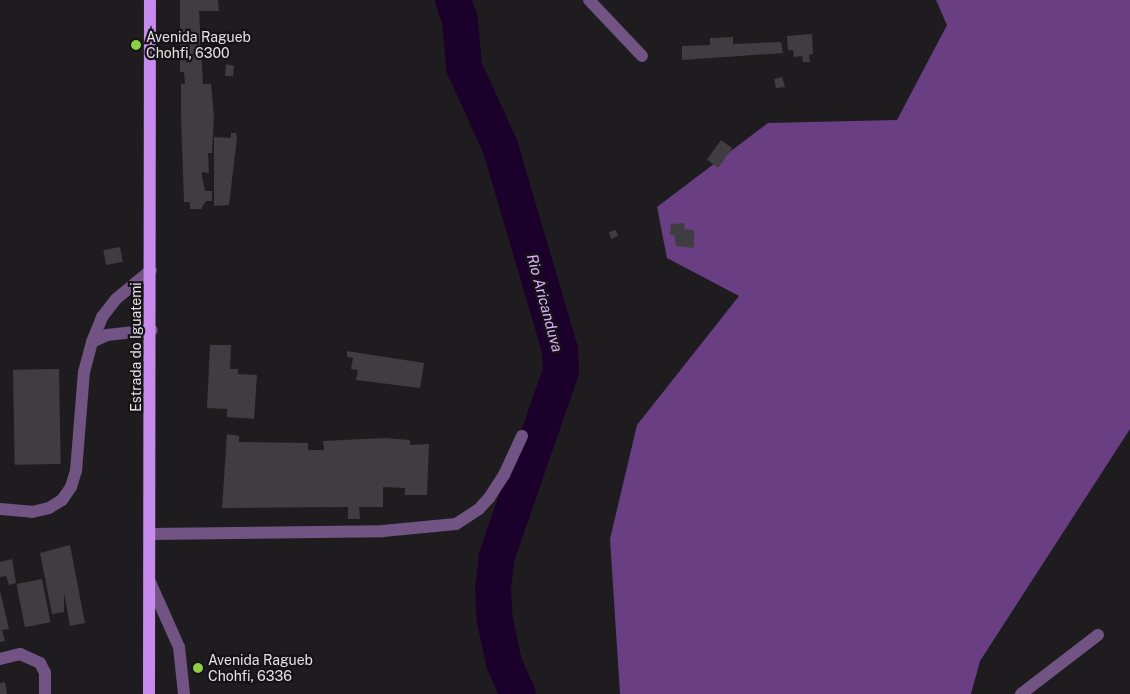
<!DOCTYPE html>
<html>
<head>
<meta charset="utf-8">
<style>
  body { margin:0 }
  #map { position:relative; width:1130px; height:694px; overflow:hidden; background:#1f1c20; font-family:"Public Sans",sans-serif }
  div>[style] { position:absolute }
  .forest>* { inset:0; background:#693e83 }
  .river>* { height:36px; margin:-18px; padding:0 18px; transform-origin:18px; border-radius:18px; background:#1c002c }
  .building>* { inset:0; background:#3f3d41; transform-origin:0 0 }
  .minor>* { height:12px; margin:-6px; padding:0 6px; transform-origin:6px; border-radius:6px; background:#715483 }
  .primary>* { height:12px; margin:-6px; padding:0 6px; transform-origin:6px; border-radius:6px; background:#c78aed }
  .dots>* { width:14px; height:14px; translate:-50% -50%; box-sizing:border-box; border:2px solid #151317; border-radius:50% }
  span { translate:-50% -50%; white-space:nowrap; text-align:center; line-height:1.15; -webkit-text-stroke:4.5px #151317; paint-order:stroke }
  .poi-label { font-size:14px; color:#e4e2e5 }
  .left { translate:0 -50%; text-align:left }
  .street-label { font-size:14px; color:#e4e2e5 }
  .water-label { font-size:15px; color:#dfaffe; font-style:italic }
</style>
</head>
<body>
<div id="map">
  <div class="forest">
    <div style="clip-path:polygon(936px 0,1130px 0,1130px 429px,980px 661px,971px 694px,620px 694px,610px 539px,637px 425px,739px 296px,667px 258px,657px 207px,768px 123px,897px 120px,947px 25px)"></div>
  </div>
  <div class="river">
    <div style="left:453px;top:0;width:21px;rotate:71deg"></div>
    <div style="left:460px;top:20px;width:47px;rotate:85.1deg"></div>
    <div style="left:464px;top:67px;width:87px;rotate:65.5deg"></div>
    <div style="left:500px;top:146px;width:213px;rotate:73.6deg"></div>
    <div style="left:560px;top:350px;width:21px;rotate:87deg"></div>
    <div style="left:561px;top:371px;width:196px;rotate:109.1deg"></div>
    <div style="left:497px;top:556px;width:32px;rotate:97deg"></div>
    <div style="left:493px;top:588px;width:33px;rotate:87deg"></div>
    <div style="left:495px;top:621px;width:43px;rotate:77.9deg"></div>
    <div style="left:504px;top:663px;width:34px;rotate:66deg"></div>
  </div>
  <div class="building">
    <div style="clip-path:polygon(180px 0,218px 0,219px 11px,199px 11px,203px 84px,211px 84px,214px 117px,212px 153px,208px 153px,209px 173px,202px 172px,202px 177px,205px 191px,212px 191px,212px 201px,206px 201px,201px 209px,190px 209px,190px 202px,184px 202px,181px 117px,181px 84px,185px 84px,184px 72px,180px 72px)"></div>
    <div style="clip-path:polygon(812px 34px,813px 54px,809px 55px,810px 62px,803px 62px,802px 56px,794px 57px,793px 50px,788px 50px,787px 36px)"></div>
    <div style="clip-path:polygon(733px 37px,733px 44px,781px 42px,783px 53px,682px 60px,682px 46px,710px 45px,710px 38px)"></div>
    <div style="clip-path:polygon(226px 64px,234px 66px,233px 76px,225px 76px)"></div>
    <div style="clip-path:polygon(782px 77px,785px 87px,776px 88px,774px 79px)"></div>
    <div style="clip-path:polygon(231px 133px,236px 133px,237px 138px,229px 205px,214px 206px,214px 137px,231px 138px)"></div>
    <div style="left:721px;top:140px;width:14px;height:24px;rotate:36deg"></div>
    <div style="clip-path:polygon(685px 223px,684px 229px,694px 230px,694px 248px,676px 246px,674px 235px,670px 235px,671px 224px)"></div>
    <div style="clip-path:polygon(616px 230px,618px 236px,611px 239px,609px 232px)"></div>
    <div style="left:120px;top:247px;width:15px;height:17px;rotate:79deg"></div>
    <div style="clip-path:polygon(210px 345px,231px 345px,230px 369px,238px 369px,238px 374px,257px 375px,254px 419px,227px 417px,227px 409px,207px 408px)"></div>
    <div style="clip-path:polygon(347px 351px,424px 363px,420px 388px,356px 380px,358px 370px,351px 369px,353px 358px,347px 357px)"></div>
    <div style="left:59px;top:369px;width:95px;height:46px;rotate:89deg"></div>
    <div style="clip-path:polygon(227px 434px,239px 436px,239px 442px,308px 443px,308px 450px,324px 450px,323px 441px,385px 438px,410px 440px,410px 445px,429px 444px,427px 495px,405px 495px,405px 488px,383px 487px,383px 507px,359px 507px,360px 519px,348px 519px,348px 507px,222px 508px)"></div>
    <div style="clip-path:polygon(70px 545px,85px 623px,70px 626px,64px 593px,64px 612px,52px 614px,40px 553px)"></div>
    <div style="clip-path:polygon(12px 559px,16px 583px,9px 585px,6px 576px,0 577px,0 562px)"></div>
    <div style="left:42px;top:579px;width:44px;height:26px;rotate:79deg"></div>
    <div style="clip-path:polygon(0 591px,9px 629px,2px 630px,5px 641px,0 642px)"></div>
    <div style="clip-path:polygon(5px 682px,7px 694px,0 694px,0 683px)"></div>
  </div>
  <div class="minor">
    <div style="left:589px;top:0;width:77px;rotate:46.6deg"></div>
    <div style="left:92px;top:342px;width:17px;rotate:-25deg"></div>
    <div style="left:107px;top:335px;width:45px;rotate:-6.3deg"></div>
    <div style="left:0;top:509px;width:32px;rotate:5deg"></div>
    <div style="left:32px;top:512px;width:17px;rotate:-13deg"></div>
    <div style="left:49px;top:508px;width:15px;rotate:-32deg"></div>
    <div style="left:62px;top:500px;width:16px;rotate:-55deg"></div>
    <div style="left:71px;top:487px;width:17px;rotate:-73deg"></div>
    <div style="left:76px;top:471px;width:99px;rotate:-85.4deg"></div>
    <div style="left:84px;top:372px;width:31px;rotate:-75deg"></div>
    <div style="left:92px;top:342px;width:27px;rotate:-68deg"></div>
    <div style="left:102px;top:317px;width:23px;rotate:-52deg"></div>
    <div style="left:116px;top:299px;width:45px;rotate:-39.6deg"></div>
    <div style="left:150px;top:534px;width:233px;rotate:-0.7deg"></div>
    <div style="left:383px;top:531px;width:73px;rotate:-5.5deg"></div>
    <div style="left:456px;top:524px;width:27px;rotate:-33deg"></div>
    <div style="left:479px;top:509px;width:15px;rotate:-48deg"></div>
    <div style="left:489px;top:498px;width:27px;rotate:-57deg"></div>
    <div style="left:504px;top:475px;width:43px;rotate:-65.2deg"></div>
    <div style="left:150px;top:582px;width:71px;rotate:66deg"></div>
    <div style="left:179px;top:647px;width:47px;rotate:83.9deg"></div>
    <div style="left:0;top:659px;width:21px;rotate:-14deg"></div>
    <div style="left:20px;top:654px;width:22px;rotate:24deg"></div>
    <div style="left:40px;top:663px;width:11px;rotate:63deg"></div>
    <div style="left:45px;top:673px;width:21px;rotate:90deg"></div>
    <div style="left:1021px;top:694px;width:97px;rotate:-37.5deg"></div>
  </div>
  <div class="primary">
    <div style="left:149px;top:694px;width:694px;rotate:-89.92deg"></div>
  </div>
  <div class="dots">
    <div style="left:136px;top:45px;background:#8cce45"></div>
    <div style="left:198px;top:668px;background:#8cce45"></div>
  </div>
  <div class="poi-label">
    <span class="left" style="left:146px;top:45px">Avenida Ragueb<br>Chohfi, 6300</span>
    <span class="left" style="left:208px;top:668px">Avenida Ragueb<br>Chohfi, 6336</span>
  </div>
  <div class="street-label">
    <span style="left:136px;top:347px;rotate:-90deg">Estrada do Iguatemi</span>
  </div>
  <div class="water-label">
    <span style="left:545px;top:303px;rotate:75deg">Rio Aricanduva</span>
  </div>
</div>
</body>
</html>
